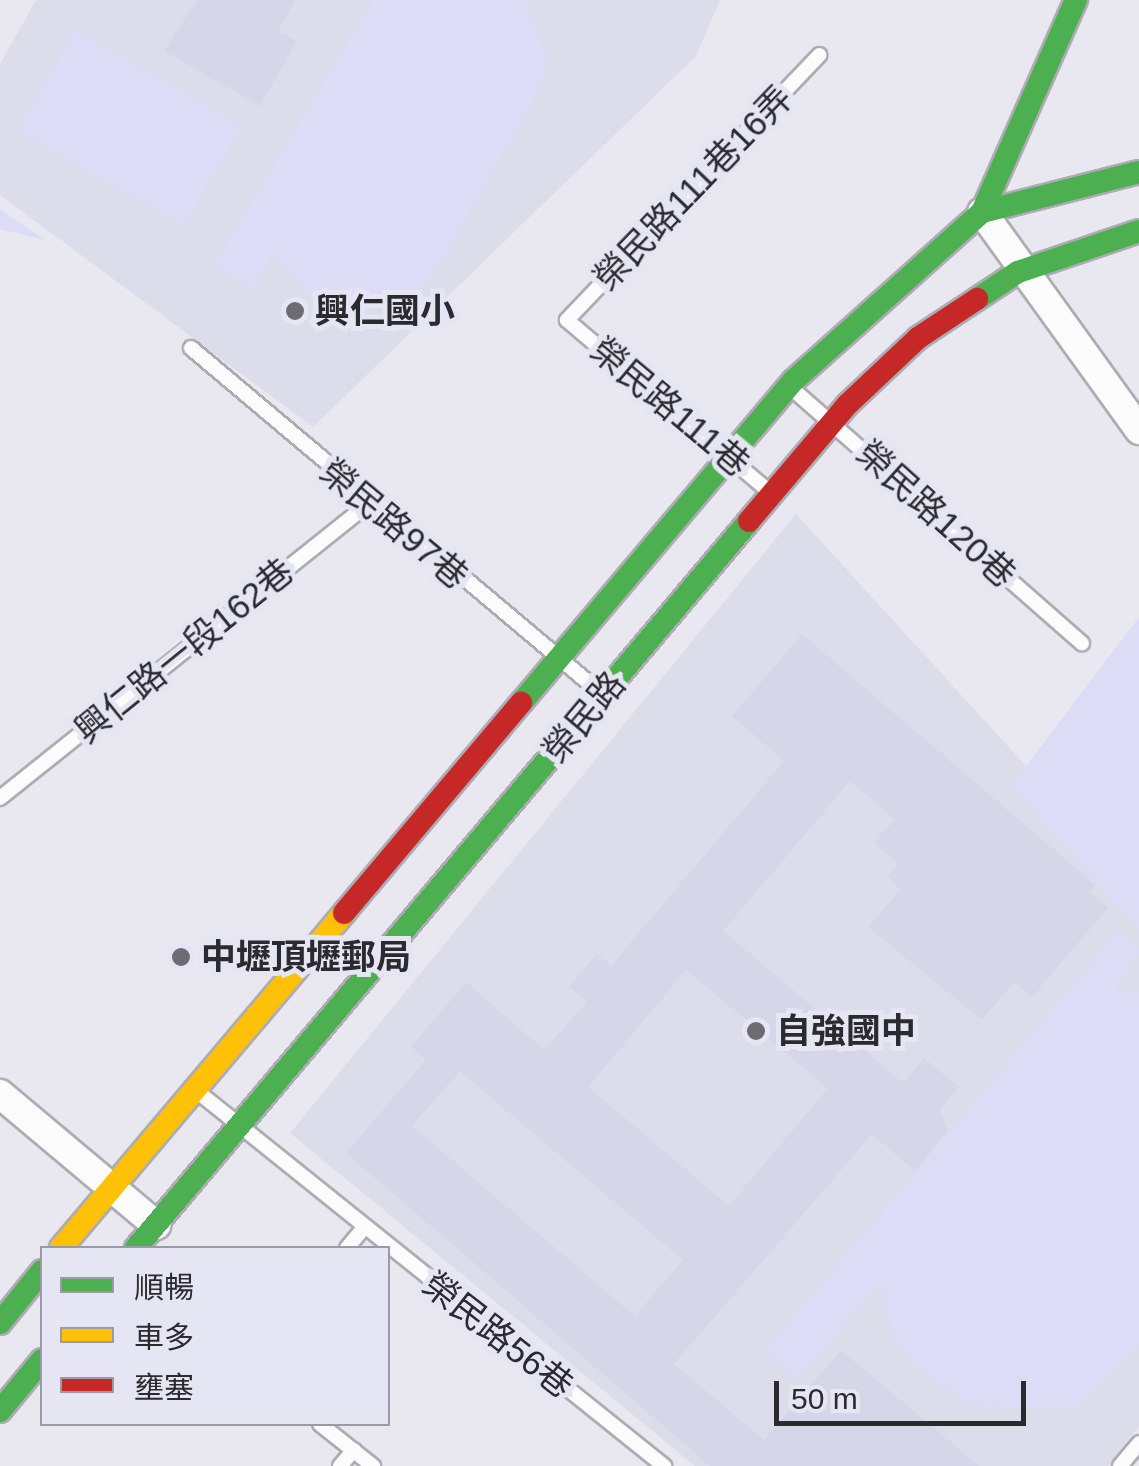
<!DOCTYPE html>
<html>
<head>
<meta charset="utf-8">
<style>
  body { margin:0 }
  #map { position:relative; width:1139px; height:1466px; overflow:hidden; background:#e9e8f0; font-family:Helvetica,"Noto Sans TC",sans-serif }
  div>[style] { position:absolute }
  .built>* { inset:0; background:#dddceb }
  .green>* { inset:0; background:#dddcf7; transform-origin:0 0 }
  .building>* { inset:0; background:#d7d6e9 }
  .roads { filter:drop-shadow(2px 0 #acacb2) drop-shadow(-2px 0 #acacb2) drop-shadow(0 2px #acacb2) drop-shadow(0 -2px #acacb2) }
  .lane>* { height:14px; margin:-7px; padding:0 7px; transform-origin:7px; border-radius:7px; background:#fcfcfd }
  .street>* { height:28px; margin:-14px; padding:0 14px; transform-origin:14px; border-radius:14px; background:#fcfcfd }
  .fast>* { height:22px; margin:-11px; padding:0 11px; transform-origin:11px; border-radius:11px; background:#4caf50 }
  .slow>* { height:22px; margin:-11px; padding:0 11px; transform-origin:11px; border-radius:11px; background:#ffc107 }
  .jam>* { height:22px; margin:-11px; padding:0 11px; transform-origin:11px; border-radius:11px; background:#c62828 }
  .dots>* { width:28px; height:28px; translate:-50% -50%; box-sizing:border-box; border:5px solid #e6e5f3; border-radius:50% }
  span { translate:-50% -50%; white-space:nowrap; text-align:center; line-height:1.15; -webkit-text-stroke:10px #e6e5f3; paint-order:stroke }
  .street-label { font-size:35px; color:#2a2a2f }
  .poi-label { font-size:35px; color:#2a2a2f; font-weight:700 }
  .left { translate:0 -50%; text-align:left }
  .legend { position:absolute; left:40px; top:1246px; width:350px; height:180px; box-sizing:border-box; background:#e6e5f3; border:2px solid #9b9aa5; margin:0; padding:12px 18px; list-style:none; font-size:30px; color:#2a2a2f }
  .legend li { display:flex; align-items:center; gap:20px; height:50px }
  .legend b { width:50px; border:2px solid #9b9aa5 }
  .scale { position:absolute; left:774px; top:1381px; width:252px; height:45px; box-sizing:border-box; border:5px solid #2a2a2f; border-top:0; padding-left:12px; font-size:30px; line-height:35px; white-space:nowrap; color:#2a2a2f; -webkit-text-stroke:8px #e6e5f3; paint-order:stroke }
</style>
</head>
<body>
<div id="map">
  <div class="built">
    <div style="clip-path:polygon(36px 0,720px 0,696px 56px,313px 427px,0 195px,0 64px)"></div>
    <div style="clip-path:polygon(796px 514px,1026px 766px,1012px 786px,1139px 929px,1139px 1426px,1108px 1466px,695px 1466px,290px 1133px)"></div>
  </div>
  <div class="green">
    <div style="clip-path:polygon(372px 0,526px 0,547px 57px,540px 91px,439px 267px,415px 294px,355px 316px,319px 305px,273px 256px,254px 290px,213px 265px)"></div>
    <div style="left:75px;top:29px;width:194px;height:117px;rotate:30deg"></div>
    <div style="clip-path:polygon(0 209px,45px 240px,0 229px)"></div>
    <div style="clip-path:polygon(1139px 617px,1139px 929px,1011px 786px)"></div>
    <div style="clip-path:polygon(1118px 931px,1139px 950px,1116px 993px,1139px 992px,1139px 1345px,1074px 1409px,969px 1405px,912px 1364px,891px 1333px,880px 1282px,798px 1381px,764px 1351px)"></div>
  </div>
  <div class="building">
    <div style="clip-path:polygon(197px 0,296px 0,278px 31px,297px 41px,260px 106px,164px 51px)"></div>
    <div style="clip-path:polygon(evenodd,802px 634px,1095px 885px,1089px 892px,1108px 908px,1032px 997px,1014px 982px,982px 1020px,868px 927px,901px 889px,888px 877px,899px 864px,874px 843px,895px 819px,850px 781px,723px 931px,903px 1083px,924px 1058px,959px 1087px,940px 1110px,948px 1131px,915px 1171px,872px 1134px,674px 1364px,764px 1440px,841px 1350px,979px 1466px,710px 1466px,346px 1153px,426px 1060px,411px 1047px,466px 982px,544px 1050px,587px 1002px,569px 987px,597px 954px,611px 966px,784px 761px,732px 716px,802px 634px,686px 970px,828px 1088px,729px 1206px,588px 1087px,686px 970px,802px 634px,460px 1071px,683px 1260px,635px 1316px,412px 1126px,460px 1071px)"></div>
  </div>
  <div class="roads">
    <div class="lane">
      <div style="left:191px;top:348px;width:537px;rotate:40.09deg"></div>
      <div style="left:789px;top:386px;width:390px;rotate:41.3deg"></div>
      <div style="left:772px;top:494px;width:269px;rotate:-139.7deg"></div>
      <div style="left:567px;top:320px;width:366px;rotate:-46.4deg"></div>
      <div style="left:0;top:798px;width:471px;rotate:-38.6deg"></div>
      <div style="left:198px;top:1092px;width:598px;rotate:38.75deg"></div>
      <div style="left:347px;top:1248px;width:26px;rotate:-50deg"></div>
      <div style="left:320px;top:1424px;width:68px;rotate:38.4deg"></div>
      <div style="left:340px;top:1466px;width:21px;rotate:-49deg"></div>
      <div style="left:1120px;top:1466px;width:30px;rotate:-50deg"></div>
    </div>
    <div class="street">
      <div style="left:982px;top:212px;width:269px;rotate:54.2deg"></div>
      <div style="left:0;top:1094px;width:204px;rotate:40deg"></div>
    </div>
    <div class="fast">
      <div style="left:982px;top:212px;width:162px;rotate:-14.3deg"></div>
      <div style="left:977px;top:299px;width:49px;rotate:-33.4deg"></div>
      <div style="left:1018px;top:272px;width:128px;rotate:-18.7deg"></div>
      <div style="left:521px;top:703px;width:422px;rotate:-49.8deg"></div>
      <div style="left:793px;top:381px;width:254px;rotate:-41.8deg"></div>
      <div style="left:982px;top:212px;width:232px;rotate:-66.1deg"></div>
      <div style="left:136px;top:1248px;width:951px;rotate:-49.86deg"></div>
      <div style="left:0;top:1323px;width:67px;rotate:-51.1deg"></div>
      <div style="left:0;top:1411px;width:66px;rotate:-50.5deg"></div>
    </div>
    <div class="slow">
      <div style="left:61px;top:1248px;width:439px;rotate:-49.8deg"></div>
    </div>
    <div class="jam">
      <div style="left:749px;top:521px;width:152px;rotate:-49.8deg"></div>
      <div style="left:847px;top:405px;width:98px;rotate:-43.3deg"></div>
      <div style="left:918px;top:338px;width:71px;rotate:-33.5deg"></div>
      <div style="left:344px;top:913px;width:275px;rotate:-49.9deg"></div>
    </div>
  </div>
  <div class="dots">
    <div style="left:295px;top:311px;background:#6d6c73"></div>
    <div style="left:181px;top:957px;background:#6d6c73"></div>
    <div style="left:756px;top:1031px;background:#6d6c73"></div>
  </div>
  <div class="street-label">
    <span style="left:693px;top:188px;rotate:-46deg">榮民路111巷16弄</span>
    <span style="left:670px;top:407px;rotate:40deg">榮民路111巷</span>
    <span style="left:936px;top:514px;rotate:42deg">榮民路120巷</span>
    <span style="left:394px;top:524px;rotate:40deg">榮民路97巷</span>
    <span style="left:184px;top:651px;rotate:-39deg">興仁路一段162巷</span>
    <span style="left:584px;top:717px;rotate:-50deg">榮民路</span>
    <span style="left:498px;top:1335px;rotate:38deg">榮民路56巷</span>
  </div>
  <div class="poi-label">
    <span class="left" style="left:315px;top:311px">興仁國小</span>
    <span class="left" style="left:201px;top:957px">中壢頂壢郵局</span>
    <span class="left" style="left:776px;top:1031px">自強國中</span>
  </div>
  <ul class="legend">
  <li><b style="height:12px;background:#4caf50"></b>順暢</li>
  <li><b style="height:12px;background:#ffc107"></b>車多</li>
  <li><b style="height:12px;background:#c62828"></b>壅塞</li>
  </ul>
  <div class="scale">50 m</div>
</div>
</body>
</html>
